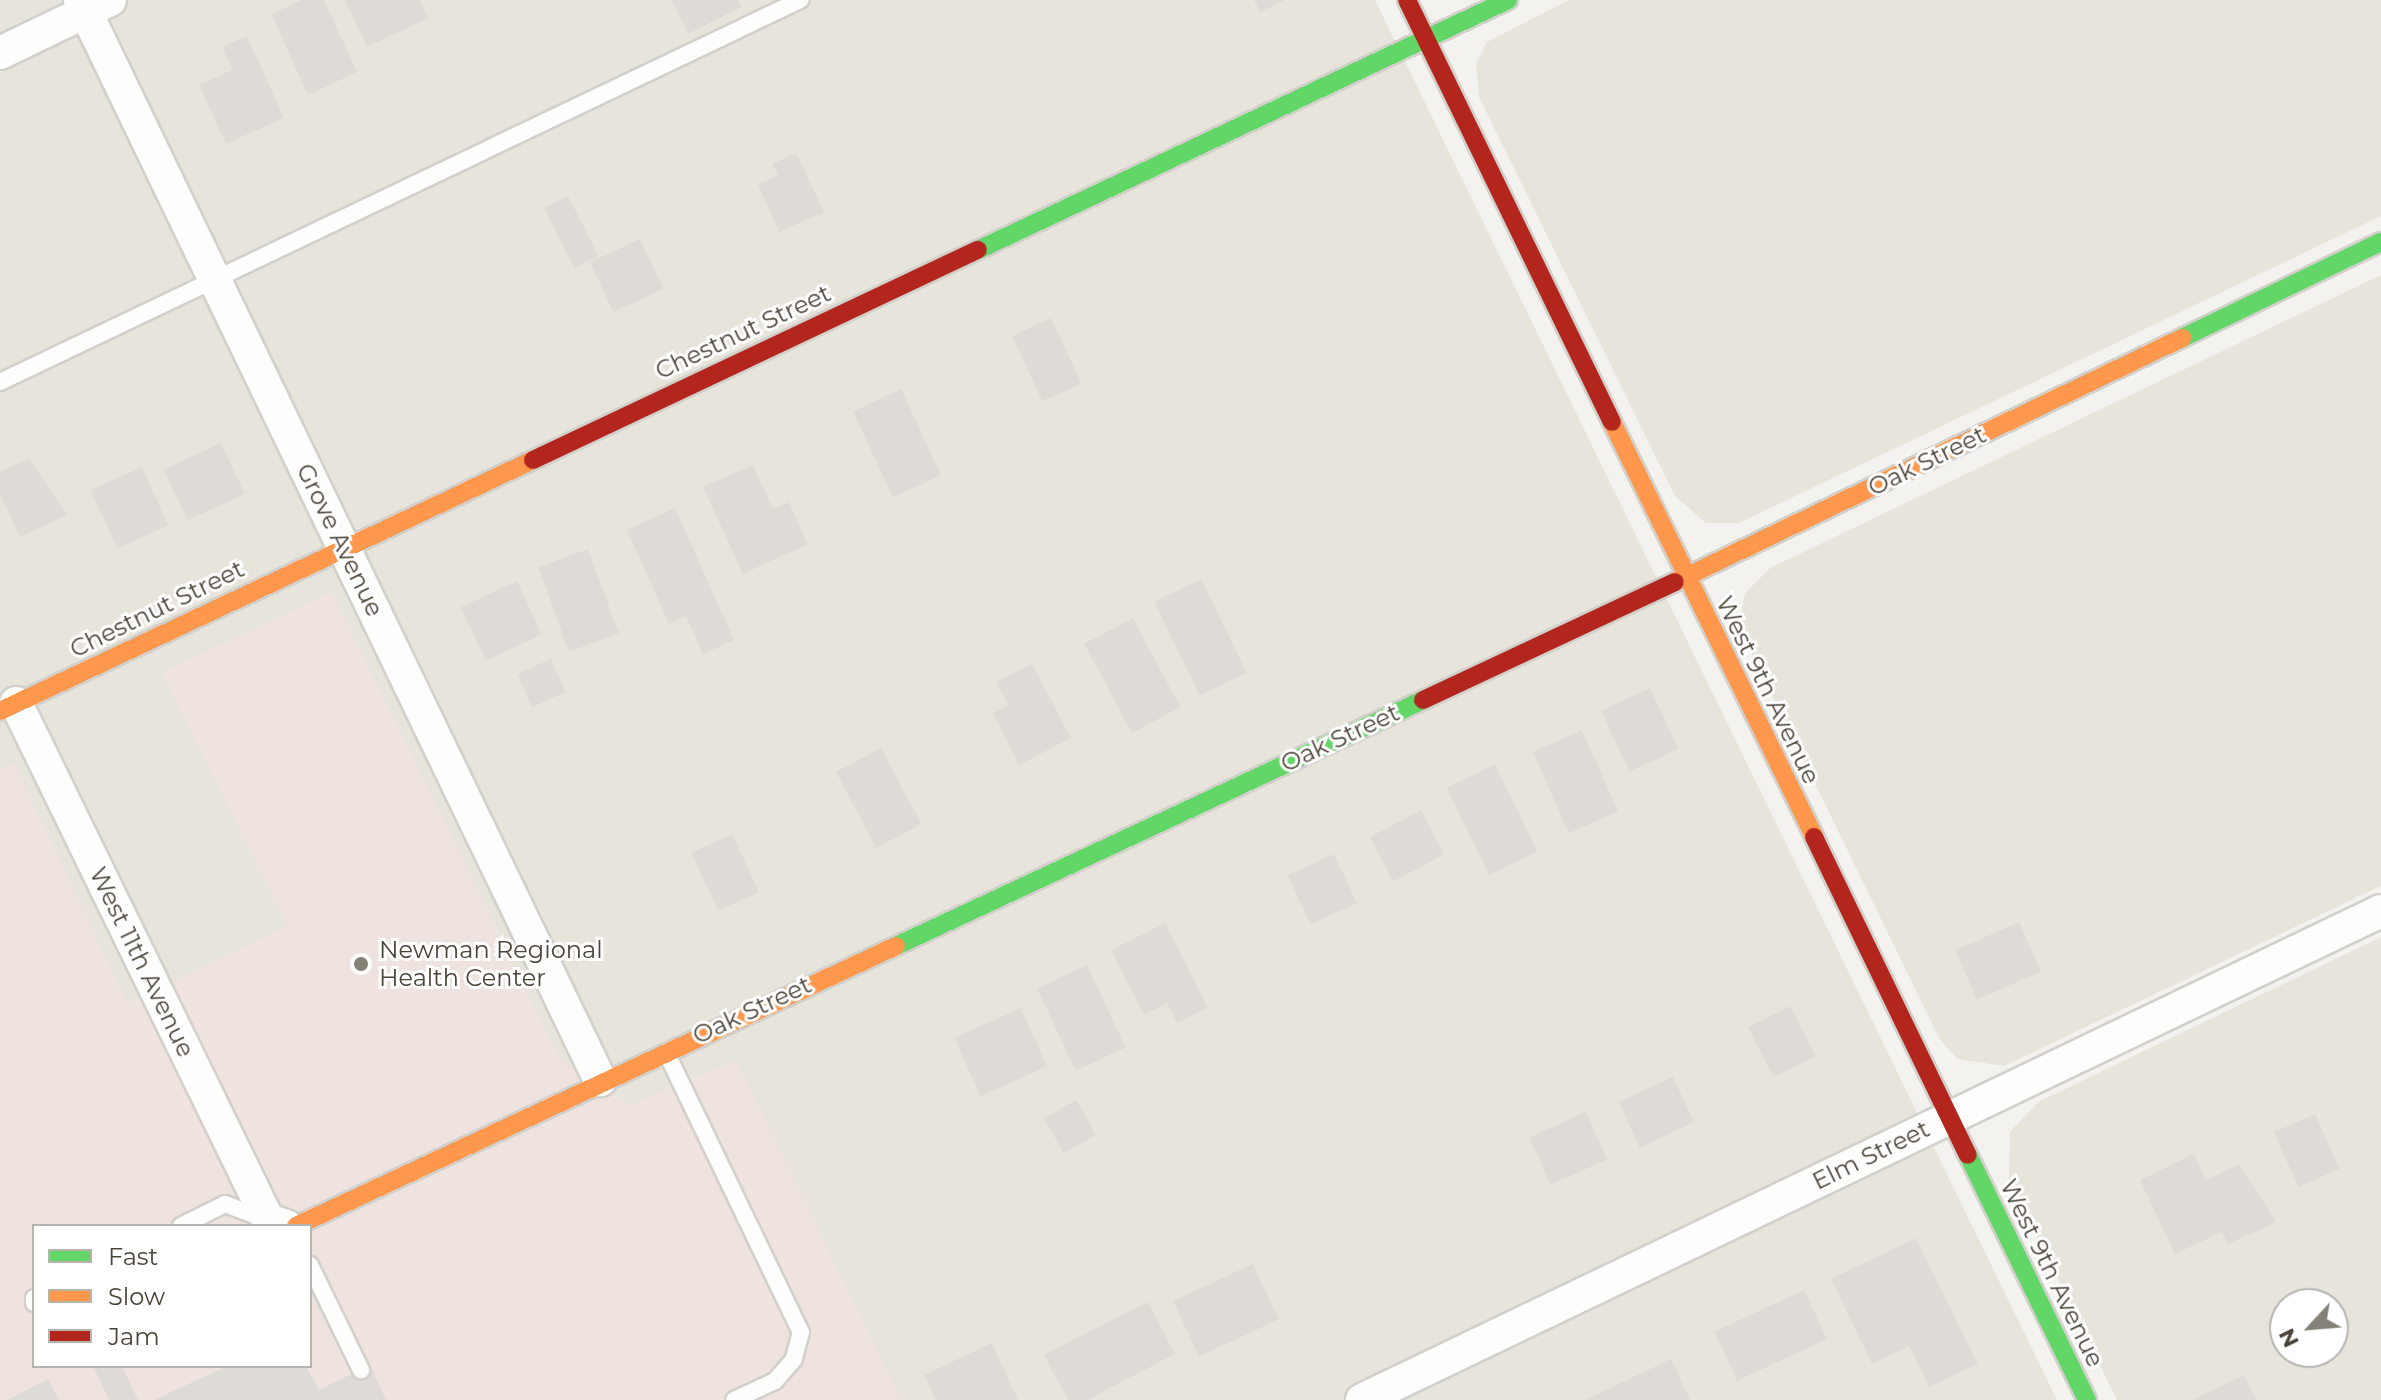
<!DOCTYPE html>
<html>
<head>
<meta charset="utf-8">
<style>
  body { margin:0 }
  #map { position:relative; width:2381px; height:1400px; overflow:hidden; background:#f4f2ee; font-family:Montserrat,sans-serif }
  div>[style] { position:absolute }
  .residential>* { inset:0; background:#e7e4dc }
  .medical>* { inset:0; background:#eee3df }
  .building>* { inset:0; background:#dedbd6; transform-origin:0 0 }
  .roads { filter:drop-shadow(2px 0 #d2d0cb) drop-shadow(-2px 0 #d2d0cb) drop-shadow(0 2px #d2d0cb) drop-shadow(0 -2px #d2d0cb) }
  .lane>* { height:16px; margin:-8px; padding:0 8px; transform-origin:8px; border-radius:8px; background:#fdfdfc }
  .street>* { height:32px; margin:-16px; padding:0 16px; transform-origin:16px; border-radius:16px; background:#fdfdfc }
  .fast>* { height:18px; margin:-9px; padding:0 9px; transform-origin:9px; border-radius:9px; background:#63d668 }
  .slow>* { height:18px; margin:-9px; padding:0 9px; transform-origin:9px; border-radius:9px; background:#ff974d }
  .jam>* { height:18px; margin:-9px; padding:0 9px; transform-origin:9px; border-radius:9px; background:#b3261e }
  .dots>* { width:22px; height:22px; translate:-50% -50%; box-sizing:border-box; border:4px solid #fff; border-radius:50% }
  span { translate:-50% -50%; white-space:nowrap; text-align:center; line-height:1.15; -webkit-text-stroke:6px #fff; paint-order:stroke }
  .street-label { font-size:24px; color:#4b4439 }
  .poi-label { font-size:24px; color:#4b4439 }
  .left { translate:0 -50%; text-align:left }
  .legend { position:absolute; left:32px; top:1224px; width:280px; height:144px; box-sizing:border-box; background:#fff; border:2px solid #b7b4b0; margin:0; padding:10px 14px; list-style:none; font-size:24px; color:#4b4439 }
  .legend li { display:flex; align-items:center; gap:16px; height:40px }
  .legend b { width:40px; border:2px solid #b7b4b0 }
  .north { position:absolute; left:2269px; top:1288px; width:80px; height:80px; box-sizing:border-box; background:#fff; border:2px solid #b7b4b0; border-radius:50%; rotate:244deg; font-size:22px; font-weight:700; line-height:32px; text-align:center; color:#4b4439 }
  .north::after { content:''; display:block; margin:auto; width:28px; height:36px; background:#868178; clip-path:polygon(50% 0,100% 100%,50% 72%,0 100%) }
</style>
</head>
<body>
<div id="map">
  <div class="residential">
    <div style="clip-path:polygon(evenodd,0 0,1375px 0,2057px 1400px,0 1400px,0 0,34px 1226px,310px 1226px,310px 1366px,34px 1366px,34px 1226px)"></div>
    <div style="clip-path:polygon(1569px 0,2381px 0,2381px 216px,1739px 523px,1706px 523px,1675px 496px,1479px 97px,1476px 64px,1487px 42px)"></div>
    <div style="clip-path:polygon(2381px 275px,2381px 886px,2004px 1066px,1958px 1059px,1940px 1040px,1749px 648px,1739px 624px,1745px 593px,1770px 568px)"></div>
    <div style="clip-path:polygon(evenodd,2381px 937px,2381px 1400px,2117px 1400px,2009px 1179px,2010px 1132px,2038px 1102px,2381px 937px,2285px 1304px,2333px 1304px,2333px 1352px,2285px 1352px,2285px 1304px)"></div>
  </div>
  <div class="medical">
    <div style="clip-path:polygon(evenodd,332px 592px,561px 1061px,630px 1105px,736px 1060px,901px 1400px,0 1400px,0 770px,14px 763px,127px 1003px,287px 926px,162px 672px,332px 592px,34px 1226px,310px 1226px,310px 1366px,34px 1366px,34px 1226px)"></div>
  </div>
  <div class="building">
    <div style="clip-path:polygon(302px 0,324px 0,357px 72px,308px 95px,271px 14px)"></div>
    <div style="clip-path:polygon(345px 0,420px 0,428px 18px,367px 47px)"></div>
    <div style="clip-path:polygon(671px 0,738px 0,741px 7px,688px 34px)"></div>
    <div style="clip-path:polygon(1254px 0,1285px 0,1260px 12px)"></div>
    <div style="clip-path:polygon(247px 36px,284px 118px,226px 144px,199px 85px,232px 70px,222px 47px)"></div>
    <div style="clip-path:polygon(796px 153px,824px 212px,779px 232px,758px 184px,778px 175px,772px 164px)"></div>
    <div style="left:568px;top:196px;width:67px;height:27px;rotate:63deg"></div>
    <div style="left:640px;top:239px;width:55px;height:55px;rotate:65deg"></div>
    <div style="left:1051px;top:318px;width:72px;height:43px;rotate:65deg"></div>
    <div style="left:901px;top:389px;width:95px;height:53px;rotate:65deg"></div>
    <div style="left:221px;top:443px;width:56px;height:63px;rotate:65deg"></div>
    <div style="clip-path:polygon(30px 458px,67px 515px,20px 537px,0 494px,0 472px)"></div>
    <div style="clip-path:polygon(753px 465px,773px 509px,789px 502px,808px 544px,743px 574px,703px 487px)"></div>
    <div style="left:142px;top:467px;width:64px;height:56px;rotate:66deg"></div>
    <div style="clip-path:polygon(675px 508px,734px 640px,703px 654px,686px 616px,669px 624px,627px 530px)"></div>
    <div style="left:588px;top:549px;width:90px;height:53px;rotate:70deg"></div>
    <div style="left:1201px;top:579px;width:104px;height:52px;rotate:64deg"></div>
    <div style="left:517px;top:581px;width:59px;height:62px;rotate:65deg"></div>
    <div style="left:1133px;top:618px;width:101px;height:55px;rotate:62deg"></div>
    <div style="left:551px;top:659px;width:36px;height:37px;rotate:66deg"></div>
    <div style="clip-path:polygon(1032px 664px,1071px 738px,1019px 765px,993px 713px,1008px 705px,996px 682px)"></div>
    <div style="left:1650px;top:688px;width:67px;height:54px;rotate:65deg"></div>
    <div style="left:1582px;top:730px;width:89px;height:54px;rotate:66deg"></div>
    <div style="left:881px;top:748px;width:86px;height:51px;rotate:62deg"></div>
    <div style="left:1495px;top:764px;width:97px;height:54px;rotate:64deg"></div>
    <div style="left:1421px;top:810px;width:50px;height:58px;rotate:62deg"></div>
    <div style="left:732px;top:834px;width:64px;height:45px;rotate:65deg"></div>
    <div style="left:1334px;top:854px;width:54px;height:51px;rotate:65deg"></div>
    <div style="left:2019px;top:922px;width:54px;height:70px;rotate:66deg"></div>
    <div style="clip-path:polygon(1165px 923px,1208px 1007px,1177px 1023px,1167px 1003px,1144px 1015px,1111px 950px)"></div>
    <div style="left:1087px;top:965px;width:91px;height:55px;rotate:65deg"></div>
    <div style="left:1790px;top:1006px;width:56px;height:47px;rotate:63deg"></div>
    <div style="left:1021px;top:1008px;width:64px;height:73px;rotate:66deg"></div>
    <div style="left:1673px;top:1077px;width:50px;height:60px;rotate:65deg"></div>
    <div style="left:1076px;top:1100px;width:40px;height:37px;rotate:60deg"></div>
    <div style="left:1586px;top:1112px;width:52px;height:62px;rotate:66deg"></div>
    <div style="left:2315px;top:1114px;width:60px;height:45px;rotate:66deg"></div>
    <div style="clip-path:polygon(2194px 1154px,2206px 1180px,2239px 1164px,2276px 1222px,2228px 1244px,2222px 1232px,2175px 1254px,2140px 1180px)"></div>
    <div style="clip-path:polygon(1916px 1238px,1978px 1364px,1929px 1387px,1909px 1346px,1872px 1364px,1831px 1279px)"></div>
    <div style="left:1253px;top:1264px;width:61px;height:88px;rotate:65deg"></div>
    <div style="left:1804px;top:1290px;width:54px;height:99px;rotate:65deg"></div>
    <div style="clip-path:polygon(1148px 1302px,1175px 1354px,1087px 1400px,1068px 1400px,1044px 1355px)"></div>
    <div style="clip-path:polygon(992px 1343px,1018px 1400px,936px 1400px,924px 1375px)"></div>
    <div style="clip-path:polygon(1671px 1359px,1690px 1400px,1585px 1400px)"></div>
    <div style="clip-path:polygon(370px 1365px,386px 1400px,154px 1400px,227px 1366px,306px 1366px,319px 1390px)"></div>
    <div style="clip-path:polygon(93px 1366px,122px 1366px,138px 1400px,109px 1400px)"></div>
    <div style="clip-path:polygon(2244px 1375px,2257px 1400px,2193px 1400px)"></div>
    <div style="clip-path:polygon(48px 1379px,59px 1400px,7px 1400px)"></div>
  </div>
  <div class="roads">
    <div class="lane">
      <div style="left:0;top:382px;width:887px;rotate:-25.52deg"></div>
      <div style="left:667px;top:1054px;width:309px;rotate:64.3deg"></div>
      <div style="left:801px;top:1332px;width:28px;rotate:105deg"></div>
      <div style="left:794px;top:1359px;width:29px;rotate:131deg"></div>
      <div style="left:775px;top:1381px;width:45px;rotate:155.1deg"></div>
      <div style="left:181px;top:1226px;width:49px;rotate:-26.6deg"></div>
      <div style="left:225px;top:1204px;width:45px;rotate:20.9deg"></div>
      <div style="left:310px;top:1265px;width:117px;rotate:64.1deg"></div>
      <div style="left:34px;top:1298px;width:5px;rotate:90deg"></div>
    </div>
    <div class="street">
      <div style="left:80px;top:0;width:1199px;rotate:64.29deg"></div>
      <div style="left:0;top:53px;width:122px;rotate:-25.7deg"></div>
      <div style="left:16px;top:703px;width:575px;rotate:64.01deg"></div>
      <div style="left:268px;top:1220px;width:19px;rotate:18deg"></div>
      <div style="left:1362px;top:1400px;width:1130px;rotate:-25.64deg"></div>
    </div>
    <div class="fast">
      <div style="left:978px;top:250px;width:586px;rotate:-25.25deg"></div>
      <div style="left:2182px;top:338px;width:221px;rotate:-25.8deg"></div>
      <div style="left:896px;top:946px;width:582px;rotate:-25.02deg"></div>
      <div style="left:1968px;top:1155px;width:272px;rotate:64.1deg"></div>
    </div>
    <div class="slow">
      <div style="left:1612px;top:422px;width:462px;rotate:64deg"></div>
      <div style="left:1675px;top:582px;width:563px;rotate:-25.7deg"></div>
      <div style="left:0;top:711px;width:589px;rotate:-25.22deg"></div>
      <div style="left:296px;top:1226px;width:662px;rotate:-25.02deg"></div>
    </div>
    <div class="jam">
      <div style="left:1407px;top:0;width:469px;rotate:64.1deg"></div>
      <div style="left:533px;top:460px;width:492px;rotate:-25.3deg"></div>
      <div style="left:1423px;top:700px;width:278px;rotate:-25.1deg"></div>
      <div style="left:1814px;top:837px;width:353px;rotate:64.2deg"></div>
    </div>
  </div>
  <div class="dots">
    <div style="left:361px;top:964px;background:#868178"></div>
  </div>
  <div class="street-label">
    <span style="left:743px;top:332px;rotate:-25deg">Chestnut Street</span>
    <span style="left:1927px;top:461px;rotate:-26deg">Oak Street</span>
    <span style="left:340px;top:540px;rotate:64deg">Grove Avenue</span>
    <span style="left:157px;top:609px;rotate:-26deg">Chestnut Street</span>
    <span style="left:1768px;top:690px;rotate:64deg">West 9th Avenue</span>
    <span style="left:1340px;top:738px;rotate:-25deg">Oak Street</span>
    <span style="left:142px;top:962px;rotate:64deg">West 11th Avenue</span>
    <span style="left:752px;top:1010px;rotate:-25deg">Oak Street</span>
    <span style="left:1871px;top:1155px;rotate:-26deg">Elm Street</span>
    <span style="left:2052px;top:1273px;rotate:64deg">West 9th Avenue</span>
  </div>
  <div class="poi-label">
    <span class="left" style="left:379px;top:964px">Newman Regional<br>Health Center</span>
  </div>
  <ul class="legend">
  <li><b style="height:10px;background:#63d668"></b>Fast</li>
  <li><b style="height:10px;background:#ff974d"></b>Slow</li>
  <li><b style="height:10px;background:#b3261e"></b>Jam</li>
  </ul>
  <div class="north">N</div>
</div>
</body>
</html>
